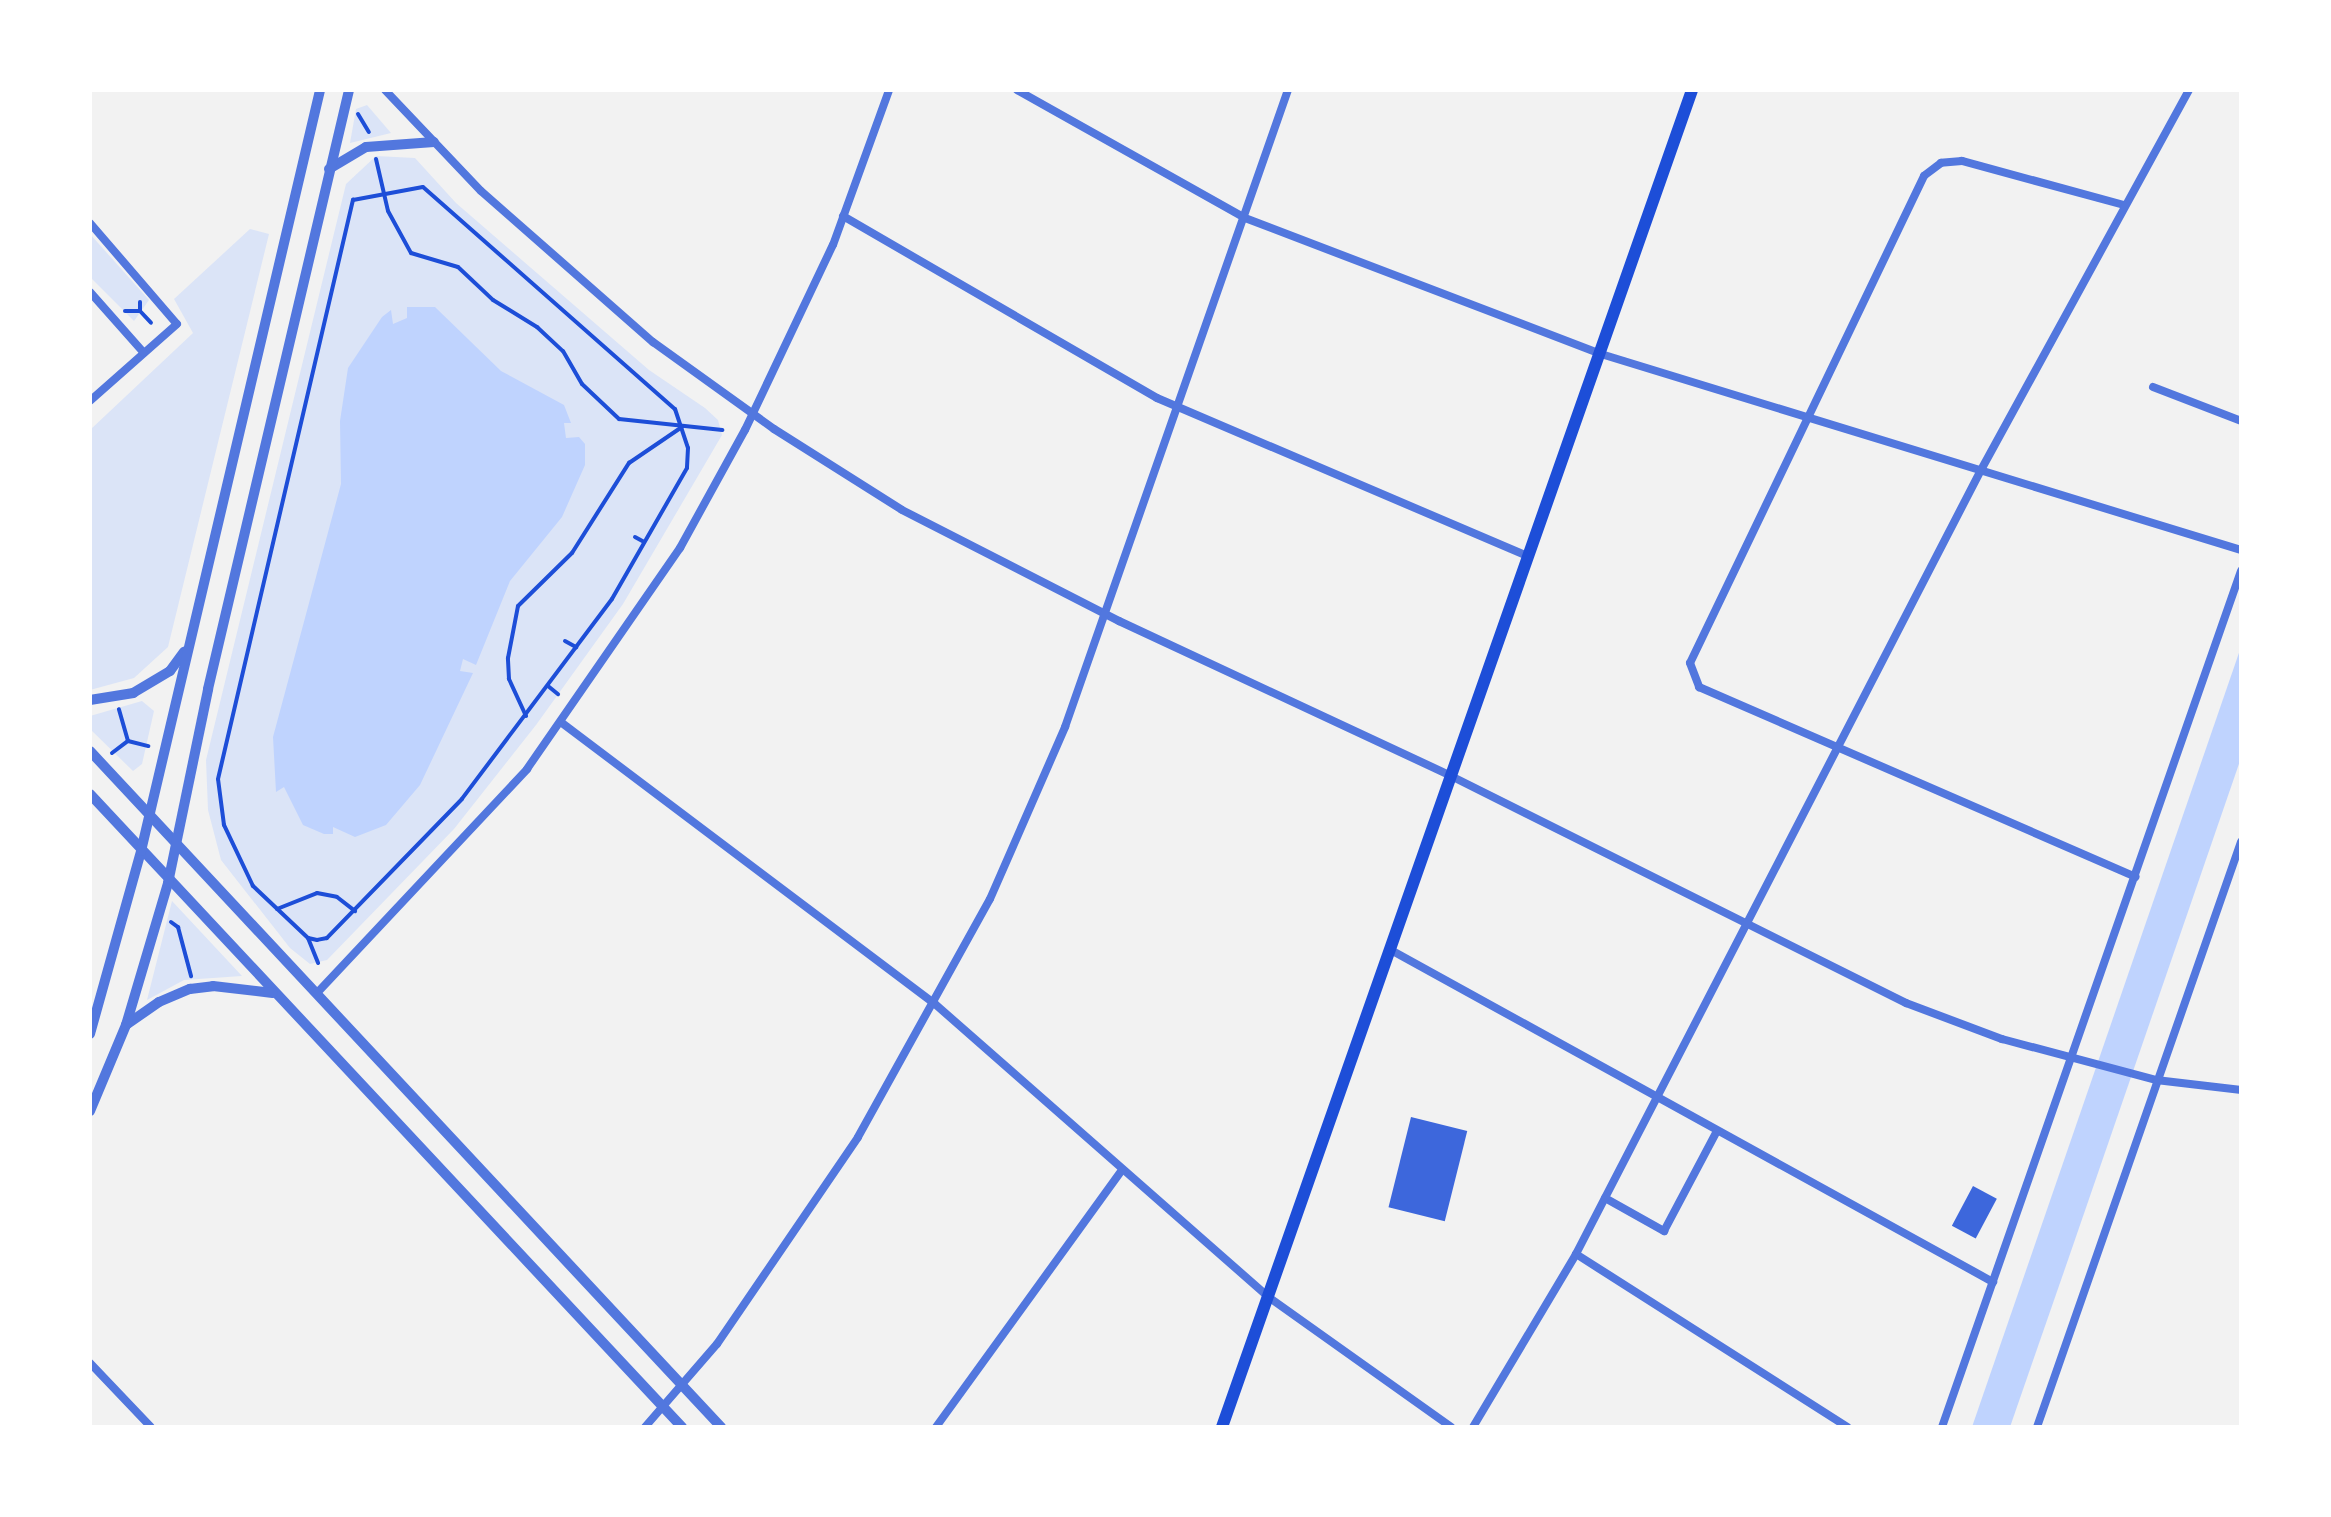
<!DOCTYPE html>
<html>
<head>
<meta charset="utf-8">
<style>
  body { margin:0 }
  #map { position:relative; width:2331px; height:1517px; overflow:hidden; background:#f2f2f2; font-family:"DejaVu Sans",sans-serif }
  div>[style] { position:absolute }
  .green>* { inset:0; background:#dbe4f7 }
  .water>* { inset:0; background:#bfd3fe }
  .building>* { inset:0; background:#3d67dc; transform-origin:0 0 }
  .path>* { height:4px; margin:-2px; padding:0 2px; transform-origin:2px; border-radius:2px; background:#1d4ed8 }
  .minor>* { height:8px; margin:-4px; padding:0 4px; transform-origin:4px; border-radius:4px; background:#5277de }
  .tertiary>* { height:10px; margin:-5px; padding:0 5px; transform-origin:5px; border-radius:5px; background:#5277de }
  .secondary>* { height:12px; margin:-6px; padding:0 6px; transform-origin:6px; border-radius:6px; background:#1d4ed8 }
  span { translate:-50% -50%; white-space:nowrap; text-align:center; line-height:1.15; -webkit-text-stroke:8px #fff; paint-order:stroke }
  .frame { position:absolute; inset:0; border:92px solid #fff; pointer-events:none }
</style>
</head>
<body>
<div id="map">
  <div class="green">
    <div style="clip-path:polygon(367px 105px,391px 133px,350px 143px,356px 109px)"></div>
    <div style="clip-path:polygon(376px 156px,415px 158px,456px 203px,649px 370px,705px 408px,718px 420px,722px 435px,623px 604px,536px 725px,454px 829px,327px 960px,310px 964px,290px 948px,221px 860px,208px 810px,206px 760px,346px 184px)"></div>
    <div style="clip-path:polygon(250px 229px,269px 234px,168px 647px,134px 678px,90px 690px,90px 430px,193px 333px,174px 299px)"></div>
    <div style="clip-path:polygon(90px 234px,149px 300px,134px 321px,90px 277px)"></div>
    <div style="clip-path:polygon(142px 701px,154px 711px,142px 764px,133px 771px,90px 729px,90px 716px)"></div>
    <div style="clip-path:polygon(172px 901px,242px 976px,184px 980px,147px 1000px)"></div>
  </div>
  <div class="water">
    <div style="clip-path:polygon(407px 307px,435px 307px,501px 371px,564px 405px,571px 423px,564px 423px,566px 438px,579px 437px,585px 444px,585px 465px,562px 517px,510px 581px,476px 665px,463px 659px,460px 671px,473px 673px,420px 785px,386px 825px,355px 837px,333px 827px,333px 834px,324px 834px,303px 825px,284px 787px,276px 792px,273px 737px,341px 484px,340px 421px,348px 368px,382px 317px,391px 310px,393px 324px,407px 318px)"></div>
    <div style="clip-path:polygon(2241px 647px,2241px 758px,2069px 1257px,2010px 1427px,1972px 1427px)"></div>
  </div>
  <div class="building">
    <div style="left:1411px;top:1117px;width:58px;height:93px;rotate:14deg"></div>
    <div style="left:1973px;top:1186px;width:27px;height:45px;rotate:28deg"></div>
  </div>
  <div class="path">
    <div style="left:358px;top:114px;width:21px;rotate:59deg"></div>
    <div style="left:376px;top:159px;width:53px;rotate:77deg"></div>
    <div style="left:388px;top:211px;width:48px;rotate:61.3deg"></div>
    <div style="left:411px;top:253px;width:49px;rotate:16.6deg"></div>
    <div style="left:458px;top:267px;width:48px;rotate:43.3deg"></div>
    <div style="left:493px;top:300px;width:52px;rotate:31.5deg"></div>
    <div style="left:537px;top:327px;width:35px;rotate:43deg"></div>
    <div style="left:563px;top:351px;width:38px;rotate:60deg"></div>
    <div style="left:582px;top:384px;width:51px;rotate:43.4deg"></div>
    <div style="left:619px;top:419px;width:104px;rotate:6.1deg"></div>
    <div style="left:423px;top:187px;width:336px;rotate:41.4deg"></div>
    <div style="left:675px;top:409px;width:41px;rotate:71.6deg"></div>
    <div style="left:688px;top:448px;width:20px;rotate:93deg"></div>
    <div style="left:687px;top:468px;width:151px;rotate:119.8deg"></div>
    <div style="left:612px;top:599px;width:250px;rotate:126.9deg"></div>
    <div style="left:462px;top:799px;width:194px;rotate:134.2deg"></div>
    <div style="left:327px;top:938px;width:10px;rotate:169deg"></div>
    <div style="left:317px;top:940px;width:9px;rotate:-167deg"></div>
    <div style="left:308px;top:938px;width:76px;rotate:-136.6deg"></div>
    <div style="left:253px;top:886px;width:68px;rotate:-115.4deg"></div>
    <div style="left:224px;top:825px;width:46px;rotate:-97.4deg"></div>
    <div style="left:218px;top:779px;width:595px;rotate:-76.88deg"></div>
    <div style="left:353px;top:200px;width:71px;rotate:-10.5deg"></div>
    <div style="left:125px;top:311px;width:15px"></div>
    <div style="left:140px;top:311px;width:9px;rotate:-90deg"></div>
    <div style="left:140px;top:311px;width:16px;rotate:47deg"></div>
    <div style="left:635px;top:537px;width:10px;rotate:29deg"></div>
    <div style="left:565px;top:641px;width:13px;rotate:29deg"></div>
    <div style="left:548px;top:686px;width:13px;rotate:39deg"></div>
    <div style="left:526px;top:716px;width:41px;rotate:-114.7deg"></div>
    <div style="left:509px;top:679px;width:21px;rotate:-93deg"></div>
    <div style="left:508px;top:658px;width:53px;rotate:-79.1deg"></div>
    <div style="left:518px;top:606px;width:76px;rotate:-44.5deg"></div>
    <div style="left:572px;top:553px;width:107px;rotate:-57.7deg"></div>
    <div style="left:629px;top:463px;width:64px;rotate:-34.2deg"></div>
    <div style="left:128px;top:741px;width:21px;rotate:14deg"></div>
    <div style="left:112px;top:753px;width:20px;rotate:-37deg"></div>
    <div style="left:128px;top:741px;width:33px;rotate:-106deg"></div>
    <div style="left:277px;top:909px;width:43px;rotate:-21.8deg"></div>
    <div style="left:317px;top:893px;width:20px;rotate:11deg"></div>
    <div style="left:337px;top:897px;width:23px;rotate:38deg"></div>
    <div style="left:171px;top:922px;width:9px;rotate:36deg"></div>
    <div style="left:178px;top:927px;width:51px;rotate:75.1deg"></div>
    <div style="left:308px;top:938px;width:27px;rotate:68deg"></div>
  </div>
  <div class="minor">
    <div style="left:385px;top:90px;width:139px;rotate:46.5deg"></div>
    <div style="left:481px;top:191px;width:229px;rotate:41.3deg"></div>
    <div style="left:653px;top:342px;width:149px;rotate:35.7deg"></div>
    <div style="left:774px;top:429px;width:151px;rotate:32.3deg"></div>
    <div style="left:902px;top:510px;width:244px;rotate:27.1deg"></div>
    <div style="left:1119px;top:621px;width:364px;rotate:25deg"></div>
    <div style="left:1449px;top:775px;width:511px;rotate:26.51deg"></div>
    <div style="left:1906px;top:1003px;width:103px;rotate:20.6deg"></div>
    <div style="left:2002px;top:1039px;width:159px;rotate:14.9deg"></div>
    <div style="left:2156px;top:1080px;width:86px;rotate:6.7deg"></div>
    <div style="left:1017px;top:90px;width:261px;rotate:29.3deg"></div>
    <div style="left:1245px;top:218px;width:381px;rotate:20.9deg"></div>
    <div style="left:1601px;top:354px;width:669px;rotate:17.03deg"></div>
    <div style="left:2124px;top:205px;width:168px;rotate:-164.8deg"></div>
    <div style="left:1962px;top:161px;width:21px;rotate:175deg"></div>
    <div style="left:1941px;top:163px;width:21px;rotate:143deg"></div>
    <div style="left:1924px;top:176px;width:540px;rotate:115.66deg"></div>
    <div style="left:1690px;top:663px;width:26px;rotate:69deg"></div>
    <div style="left:1699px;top:687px;width:476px;rotate:23.5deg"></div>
    <div style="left:843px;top:216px;width:363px;rotate:30.1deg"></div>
    <div style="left:1157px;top:398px;width:403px;rotate:23.1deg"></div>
    <div style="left:90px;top:223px;width:133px;rotate:49.3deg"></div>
    <div style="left:177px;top:324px;width:116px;rotate:138.5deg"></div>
    <div style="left:90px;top:292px;width:80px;rotate:48.5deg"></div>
    <div style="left:2153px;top:387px;width:94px;rotate:21.1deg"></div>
    <div style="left:562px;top:723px;width:467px;rotate:37deg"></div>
    <div style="left:935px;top:1004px;width:442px;rotate:41.3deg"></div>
    <div style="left:1267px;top:1296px;width:226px;rotate:35.4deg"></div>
    <div style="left:1389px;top:949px;width:690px;rotate:28.87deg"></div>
    <div style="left:317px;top:993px;width:307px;rotate:-46.8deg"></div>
    <div style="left:527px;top:769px;width:269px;rotate:-55.3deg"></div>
    <div style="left:680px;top:548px;width:135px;rotate:-61.2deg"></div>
    <div style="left:745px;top:430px;width:205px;rotate:-64.6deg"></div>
    <div style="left:833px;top:245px;width:165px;rotate:-70.1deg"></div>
    <div style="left:1605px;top:1198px;width:68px;rotate:29.2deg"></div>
    <div style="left:1664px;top:1231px;width:113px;rotate:-62.1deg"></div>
    <div style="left:1576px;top:1254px;width:322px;rotate:32.5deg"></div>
    <div style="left:90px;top:1363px;width:88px;rotate:46.4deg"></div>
    <div style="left:645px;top:1427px;width:110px;rotate:-49.1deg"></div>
    <div style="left:717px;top:1344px;width:250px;rotate:-55.7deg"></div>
    <div style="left:858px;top:1137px;width:272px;rotate:-61deg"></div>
    <div style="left:990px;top:899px;width:188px;rotate:-66.4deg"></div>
    <div style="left:1065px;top:727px;width:675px;rotate:-70.71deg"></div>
    <div style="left:936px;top:1427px;width:317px;rotate:-54.1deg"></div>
    <div style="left:1473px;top:1427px;width:201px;rotate:-59.2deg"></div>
    <div style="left:1576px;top:1254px;width:882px;rotate:-62.68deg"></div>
    <div style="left:1981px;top:470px;width:433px;rotate:-61.3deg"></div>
    <div style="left:1942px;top:1427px;width:907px;rotate:-70.75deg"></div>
    <div style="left:2037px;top:1427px;width:620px;rotate:-70.78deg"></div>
  </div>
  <div class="tertiary">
    <div style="left:329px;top:169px;width:43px;rotate:-30.7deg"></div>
    <div style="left:366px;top:147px;width:68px;rotate:-4.2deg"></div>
    <div style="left:90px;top:700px;width:44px;rotate:-9.2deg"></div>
    <div style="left:133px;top:693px;width:43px;rotate:-30.7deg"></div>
    <div style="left:170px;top:671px;width:24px;rotate:-54deg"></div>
    <div style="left:90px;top:751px;width:925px;rotate:46.97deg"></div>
    <div style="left:90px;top:794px;width:867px;rotate:46.92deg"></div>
    <div style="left:126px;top:1025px;width:40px;rotate:-34.9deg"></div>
    <div style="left:159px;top:1002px;width:34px;rotate:-23deg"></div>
    <div style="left:190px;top:989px;width:23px;rotate:-7deg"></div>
    <div style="left:213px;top:986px;width:60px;rotate:6.7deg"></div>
    <div style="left:90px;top:1034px;width:190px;rotate:-74.4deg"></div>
    <div style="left:141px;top:851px;width:782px;rotate:-76.76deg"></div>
    <div style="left:90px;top:1111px;width:93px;rotate:-67.3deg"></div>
    <div style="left:126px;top:1025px;width:148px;rotate:-73.5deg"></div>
    <div style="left:168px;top:883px;width:198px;rotate:-78.3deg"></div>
    <div style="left:208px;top:689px;width:615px;rotate:-76.75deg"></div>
  </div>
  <div class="secondary">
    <div style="left:1222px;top:1427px;width:1417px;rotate:-70.63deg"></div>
  </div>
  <div class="frame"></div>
</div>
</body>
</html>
